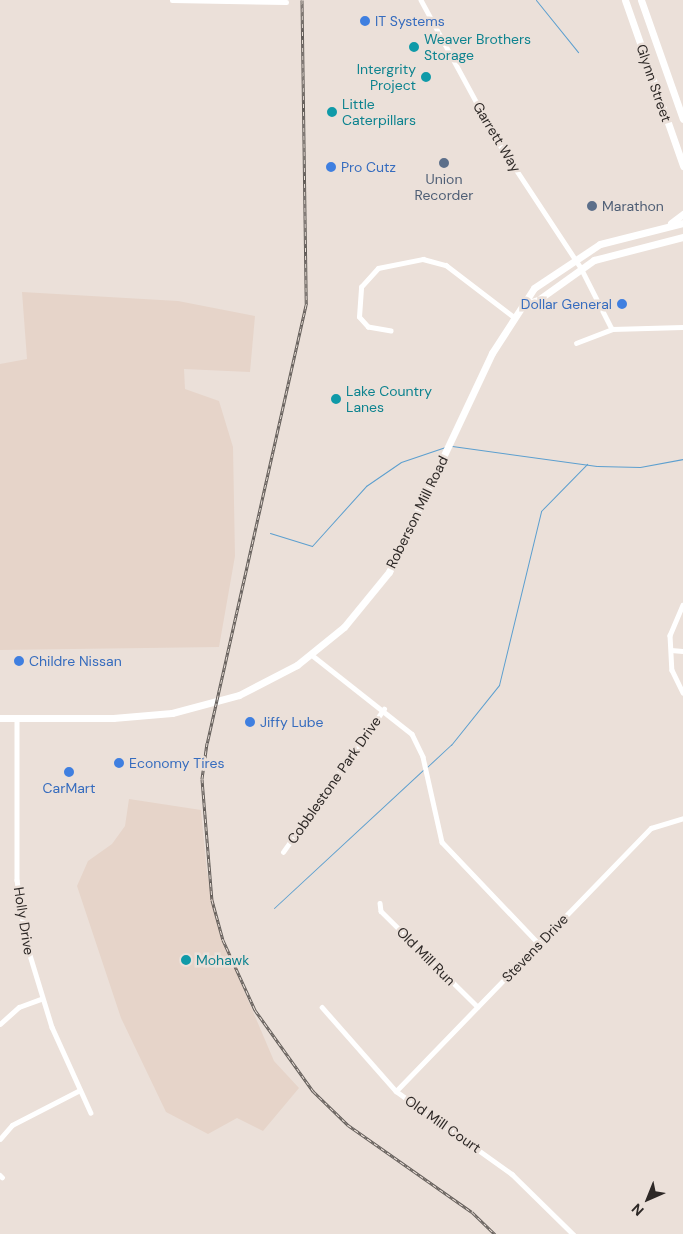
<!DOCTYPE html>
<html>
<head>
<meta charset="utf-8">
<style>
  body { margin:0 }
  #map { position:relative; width:683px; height:1234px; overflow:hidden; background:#ebe0d9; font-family:"DM Sans",sans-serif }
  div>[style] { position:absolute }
  .built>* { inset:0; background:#e6d4c9 }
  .stream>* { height:1px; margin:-0.5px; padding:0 0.5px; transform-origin:0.5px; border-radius:0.5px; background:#5c9fcf }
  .minor>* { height:4.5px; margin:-2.25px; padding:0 2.25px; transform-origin:2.25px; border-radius:2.25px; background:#fff }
  .primary>* { height:7px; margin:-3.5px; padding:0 3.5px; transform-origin:3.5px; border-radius:3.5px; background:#fff }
  .trunk>* { height:7px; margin:-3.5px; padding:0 3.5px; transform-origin:3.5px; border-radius:3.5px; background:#fff }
  .rail>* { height:3px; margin-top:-1.5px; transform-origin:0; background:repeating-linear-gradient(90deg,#ebe0d9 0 4px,#625c58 0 8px); box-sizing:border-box; border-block:1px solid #625c58 }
  .dots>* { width:14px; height:14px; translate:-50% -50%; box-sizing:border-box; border:2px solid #ebe0d9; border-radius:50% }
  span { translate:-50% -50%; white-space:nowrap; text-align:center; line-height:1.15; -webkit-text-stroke:5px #ebe0d9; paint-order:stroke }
  .shop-label { font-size:14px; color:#366cbe }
  .left { translate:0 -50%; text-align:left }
  .right { translate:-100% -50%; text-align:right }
  .culture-label { font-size:14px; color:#0d838f }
  .street-label { font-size:14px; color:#2d2826 }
  .service-label { font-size:14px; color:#4e5e75 }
  .north { position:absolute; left:623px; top:1174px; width:50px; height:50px; -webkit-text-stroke:4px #ebe0d9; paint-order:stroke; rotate:224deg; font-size:14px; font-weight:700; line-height:20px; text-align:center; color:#2d2826 }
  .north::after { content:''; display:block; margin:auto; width:18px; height:22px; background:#2d2826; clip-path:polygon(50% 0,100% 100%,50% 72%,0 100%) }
</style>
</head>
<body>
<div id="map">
  <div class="built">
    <div style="clip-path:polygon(22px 292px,178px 301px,255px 316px,250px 372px,184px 369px,185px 389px,219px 401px,233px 447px,235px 556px,219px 647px,0 650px,0 364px,27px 359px)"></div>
    <div style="clip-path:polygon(129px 799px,201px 810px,207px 872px,223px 941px,274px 1061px,299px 1088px,263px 1131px,237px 1118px,208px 1134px,166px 1112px,121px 1018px,77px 886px,88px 861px,112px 844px,125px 826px)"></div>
  </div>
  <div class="stream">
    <div style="left:536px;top:0;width:67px;rotate:51.1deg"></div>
    <div style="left:452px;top:446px;width:146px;rotate:7.9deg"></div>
    <div style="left:597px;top:466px;width:43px;rotate:1.3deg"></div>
    <div style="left:640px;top:467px;width:44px;rotate:-10.5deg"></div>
    <div style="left:270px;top:533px;width:44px;rotate:17.2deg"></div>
    <div style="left:312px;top:546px;width:81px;rotate:-48deg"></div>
    <div style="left:366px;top:486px;width:42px;rotate:-34.4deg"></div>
    <div style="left:401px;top:462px;width:46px;rotate:-18.8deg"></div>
    <div style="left:427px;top:767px;width:33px;rotate:-43deg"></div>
    <div style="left:451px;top:745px;width:77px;rotate:-51.3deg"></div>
    <div style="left:499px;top:685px;width:179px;rotate:-76.4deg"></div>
    <div style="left:541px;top:511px;width:66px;rotate:-45.6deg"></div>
    <div style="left:274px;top:908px;width:205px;rotate:-42.8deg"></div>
  </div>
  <div class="minor">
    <div style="left:172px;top:0;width:114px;rotate:1deg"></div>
    <div style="left:421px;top:0;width:162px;rotate:61.5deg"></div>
    <div style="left:498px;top:142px;width:151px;rotate:56.6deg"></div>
    <div style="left:581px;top:268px;width:68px;rotate:63.1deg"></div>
    <div style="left:391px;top:331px;width:23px;rotate:-170deg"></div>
    <div style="left:368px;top:327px;width:13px;rotate:-132deg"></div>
    <div style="left:359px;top:317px;width:30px;rotate:-86deg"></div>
    <div style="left:361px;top:287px;width:25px;rotate:-48deg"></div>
    <div style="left:378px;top:268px;width:46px;rotate:-11.3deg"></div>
    <div style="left:423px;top:259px;width:24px;rotate:15deg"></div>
    <div style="left:446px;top:265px;width:86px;rotate:37.4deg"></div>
    <div style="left:576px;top:343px;width:39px;rotate:-21deg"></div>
    <div style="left:612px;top:329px;width:71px;rotate:-1.6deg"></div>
    <div style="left:683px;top:605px;width:33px;rotate:113deg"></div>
    <div style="left:670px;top:635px;width:35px;rotate:87deg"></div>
    <div style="left:672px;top:670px;width:25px;rotate:64deg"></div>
    <div style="left:671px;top:650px;width:12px;rotate:5deg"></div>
    <div style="left:312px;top:655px;width:127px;rotate:38.3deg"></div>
    <div style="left:412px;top:734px;width:25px;rotate:64deg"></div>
    <div style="left:423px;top:757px;width:87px;rotate:77.4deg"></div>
    <div style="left:442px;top:842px;width:141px;rotate:46.4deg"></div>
    <div style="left:17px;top:718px;width:162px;rotate:90deg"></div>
    <div style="left:17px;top:880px;width:63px;rotate:81.7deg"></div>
    <div style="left:26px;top:942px;width:89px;rotate:73deg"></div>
    <div style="left:52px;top:1027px;width:94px;rotate:65.6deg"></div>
    <div style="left:283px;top:852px;width:175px;rotate:-54.8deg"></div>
    <div style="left:380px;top:903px;width:8px;rotate:83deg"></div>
    <div style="left:381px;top:911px;width:136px;rotate:44.7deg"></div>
    <div style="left:322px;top:1007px;width:112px;rotate:48.6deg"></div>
    <div style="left:396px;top:1091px;width:143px;rotate:35.6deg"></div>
    <div style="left:512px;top:1174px;width:86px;rotate:44.5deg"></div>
    <div style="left:0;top:1024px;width:25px;rotate:-42deg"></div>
    <div style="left:19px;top:1007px;width:23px;rotate:-20deg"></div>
    <div style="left:396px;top:1091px;width:366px;rotate:-45.9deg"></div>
    <div style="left:651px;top:828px;width:34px;rotate:-17deg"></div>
    <div style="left:0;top:1139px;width:18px;rotate:-49deg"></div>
    <div style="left:12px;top:1125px;width:76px;rotate:-27.2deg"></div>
    <div style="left:0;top:1175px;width:3px;rotate:45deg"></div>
  </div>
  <div class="primary">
    <div style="left:625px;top:0;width:176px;rotate:70.7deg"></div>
    <div style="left:641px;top:0;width:126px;rotate:70.6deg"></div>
  </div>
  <div class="trunk">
    <div style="left:671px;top:223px;width:15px;rotate:-37deg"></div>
    <div style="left:525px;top:304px;width:14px;rotate:-17deg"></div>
    <div style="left:538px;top:300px;width:69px;rotate:-35.5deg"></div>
    <div style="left:594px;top:260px;width:92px;rotate:-14.5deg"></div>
    <div style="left:0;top:718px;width:113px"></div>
    <div style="left:113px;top:718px;width:59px;rotate:-4.8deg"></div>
    <div style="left:172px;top:713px;width:69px;rotate:-15deg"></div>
    <div style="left:239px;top:695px;width:65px;rotate:-27.3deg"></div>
    <div style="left:297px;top:665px;width:60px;rotate:-39deg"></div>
    <div style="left:344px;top:627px;width:71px;rotate:-50.7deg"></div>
    <div style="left:389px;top:572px;width:242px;rotate:-64.8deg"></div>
    <div style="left:492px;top:353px;width:77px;rotate:-57.1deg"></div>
    <div style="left:534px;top:288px;width:79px;rotate:-33.7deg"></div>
    <div style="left:600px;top:244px;width:86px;rotate:-14.2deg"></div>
  </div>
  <div class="rail">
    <div style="left:302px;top:0;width:305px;rotate:89.2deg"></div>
    <div style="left:306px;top:305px;width:449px;rotate:102.7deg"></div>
    <div style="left:207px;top:743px;width:36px;rotate:98deg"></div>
    <div style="left:202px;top:779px;width:121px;rotate:85.3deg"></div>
    <div style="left:212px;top:900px;width:41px;rotate:74.6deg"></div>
    <div style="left:223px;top:940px;width:77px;rotate:65.4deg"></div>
    <div style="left:255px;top:1010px;width:100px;rotate:54.4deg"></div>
    <div style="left:313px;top:1091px;width:49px;rotate:44.2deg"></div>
    <div style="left:348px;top:1125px;width:151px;rotate:35.1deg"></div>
    <div style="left:472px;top:1212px;width:32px;rotate:44deg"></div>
  </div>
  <div class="dots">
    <div style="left:365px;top:21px;background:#3f7fe0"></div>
    <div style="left:414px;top:47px;background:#0f9aa8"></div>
    <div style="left:426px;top:77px;background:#0f9aa8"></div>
    <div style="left:332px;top:112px;background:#0f9aa8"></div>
    <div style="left:444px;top:163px;background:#5c6f8a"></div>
    <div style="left:331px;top:167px;background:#3f7fe0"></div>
    <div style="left:592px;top:206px;background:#5c6f8a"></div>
    <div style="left:622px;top:304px;background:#3f7fe0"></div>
    <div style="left:336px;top:399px;background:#0f9aa8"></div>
    <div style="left:19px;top:661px;background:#3f7fe0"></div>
    <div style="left:250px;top:722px;background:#3f7fe0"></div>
    <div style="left:119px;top:763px;background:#3f7fe0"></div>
    <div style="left:69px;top:772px;background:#3f7fe0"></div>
    <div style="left:186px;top:960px;background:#0f9aa8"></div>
  </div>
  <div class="shop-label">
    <span class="left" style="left:375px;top:21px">IT Systems</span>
    <span class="left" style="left:341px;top:167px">Pro Cutz</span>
    <span class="right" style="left:612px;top:304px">Dollar General</span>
    <span class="left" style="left:29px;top:661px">Childre Nissan</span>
    <span class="left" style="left:260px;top:722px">Jiffy Lube</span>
    <span class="left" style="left:129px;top:763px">Economy Tires</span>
    <span style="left:69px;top:788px">CarMart</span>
  </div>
  <div class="culture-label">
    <span class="left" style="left:424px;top:47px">Weaver Brothers<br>Storage</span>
    <span class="right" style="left:416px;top:77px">Intergrity<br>Project</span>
    <span class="left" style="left:342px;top:112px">Little<br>Caterpillars</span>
    <span class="left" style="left:346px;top:399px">Lake Country<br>Lanes</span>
    <span class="left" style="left:196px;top:960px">Mohawk</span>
  </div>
  <div class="street-label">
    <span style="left:654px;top:83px;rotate:71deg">Glynn Street</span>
    <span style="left:497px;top:137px;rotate:59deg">Garrett Way</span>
    <span style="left:417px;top:512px;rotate:-64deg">Roberson Mill Road</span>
    <span style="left:334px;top:780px;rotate:-55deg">Cobblestone Park Drive</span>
    <span style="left:24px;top:921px;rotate:81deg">Holly Drive</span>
    <span style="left:535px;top:948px;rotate:-46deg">Stevens Drive</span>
    <span style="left:426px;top:956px;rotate:45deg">Old Mill Run</span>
    <span style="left:443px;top:1124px;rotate:35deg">Old Mill Court</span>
  </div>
  <div class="service-label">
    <span style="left:444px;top:187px">Union<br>Recorder</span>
    <span class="left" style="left:602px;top:206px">Marathon</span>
  </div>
  <div class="north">N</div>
</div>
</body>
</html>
